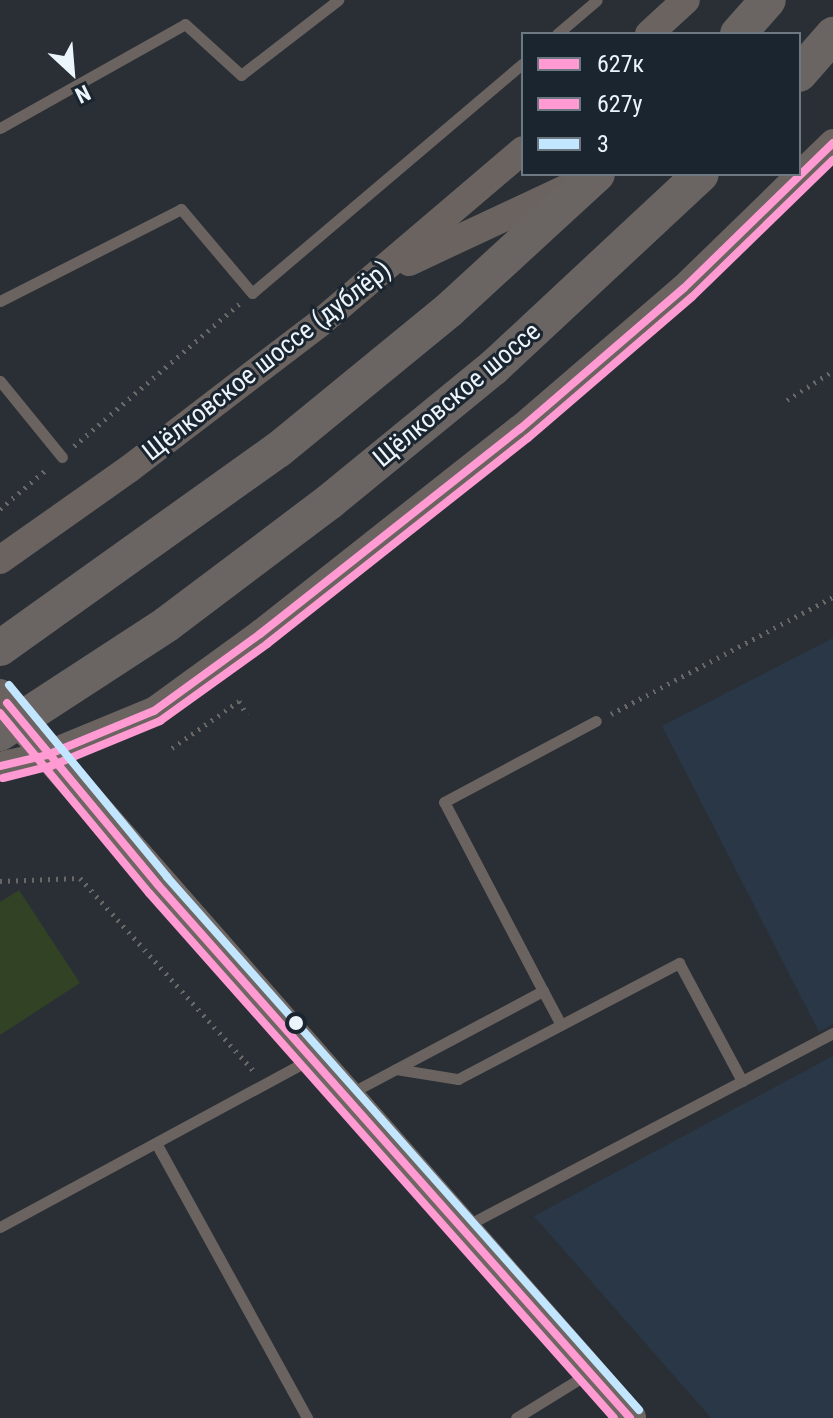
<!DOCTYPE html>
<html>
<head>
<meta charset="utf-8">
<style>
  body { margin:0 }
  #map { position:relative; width:833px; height:1418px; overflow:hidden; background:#292f35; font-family:"Roboto Condensed",sans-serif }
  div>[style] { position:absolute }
  .built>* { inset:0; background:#293746 }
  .green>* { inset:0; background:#324225 }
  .path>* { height:5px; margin-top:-2.5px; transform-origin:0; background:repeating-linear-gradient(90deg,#6a6767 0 2px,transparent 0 8px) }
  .service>* { height:11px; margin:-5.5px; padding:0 5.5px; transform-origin:5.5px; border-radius:5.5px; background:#6a6360 }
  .tertiary>* { height:28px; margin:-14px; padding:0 14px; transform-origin:14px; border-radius:14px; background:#6a6360 }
  .secondary>* { height:32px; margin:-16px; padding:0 16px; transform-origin:16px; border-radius:16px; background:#6d6662 }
  .primary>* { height:36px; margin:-18px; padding:0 18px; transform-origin:18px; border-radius:18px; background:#6a6563 }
  .bus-1>* { height:8px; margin:-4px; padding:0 4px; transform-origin:4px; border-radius:4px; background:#ff9ad2 }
  .bus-2>* { height:8px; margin:-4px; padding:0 4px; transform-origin:4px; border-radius:4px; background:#ff9ad2 }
  .bus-3>* { height:8px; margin:-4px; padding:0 4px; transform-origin:4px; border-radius:4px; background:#c2e6ff }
  .dots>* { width:22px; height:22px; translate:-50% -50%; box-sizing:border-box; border:4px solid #1a2530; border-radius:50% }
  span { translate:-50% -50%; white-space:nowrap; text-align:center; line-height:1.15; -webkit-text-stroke:6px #1a2530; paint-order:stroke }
  .street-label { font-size:26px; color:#edf5fc }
  .legend { position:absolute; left:521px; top:32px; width:280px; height:144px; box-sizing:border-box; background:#1a2530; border:2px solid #6e7882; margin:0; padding:10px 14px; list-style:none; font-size:24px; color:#edf5fc }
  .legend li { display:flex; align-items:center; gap:16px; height:40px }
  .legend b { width:40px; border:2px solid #6e7882 }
  .north { position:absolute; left:32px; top:32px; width:80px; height:80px; -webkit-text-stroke:6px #1a2530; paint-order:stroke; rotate:154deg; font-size:22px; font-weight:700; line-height:32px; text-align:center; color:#edf5fc }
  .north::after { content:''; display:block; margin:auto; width:28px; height:36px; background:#edf5fc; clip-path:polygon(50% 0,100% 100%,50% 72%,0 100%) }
</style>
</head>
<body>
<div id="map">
  <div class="built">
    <div style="clip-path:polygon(833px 638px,833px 1024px,819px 1032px,662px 726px)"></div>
    <div style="clip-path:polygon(833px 1056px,833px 1418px,711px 1418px,534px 1216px)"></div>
  </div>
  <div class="green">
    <div style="clip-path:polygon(19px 890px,80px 983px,0 1035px,0 902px)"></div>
  </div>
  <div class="path">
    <div style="left:787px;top:400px;width:54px;rotate:-32.2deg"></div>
    <div style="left:74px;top:446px;width:218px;rotate:-40.7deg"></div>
    <div style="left:0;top:509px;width:63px;rotate:-40.5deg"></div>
    <div style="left:611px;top:714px;width:251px;rotate:-27.8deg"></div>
    <div style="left:172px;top:748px;width:82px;rotate:-35deg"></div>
    <div style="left:239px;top:701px;width:16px;rotate:60deg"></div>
    <div style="left:0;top:881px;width:80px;rotate:-2.1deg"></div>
    <div style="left:80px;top:878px;width:260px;rotate:48deg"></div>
  </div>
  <div class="service">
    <div style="left:557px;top:34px;width:52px;rotate:-40.4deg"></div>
    <div style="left:0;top:128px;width:212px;rotate:-29.3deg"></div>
    <div style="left:185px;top:24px;width:76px;rotate:42.3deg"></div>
    <div style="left:241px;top:75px;width:123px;rotate:-37.7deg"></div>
    <div style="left:0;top:301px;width:203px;rotate:-26.9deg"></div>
    <div style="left:181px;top:209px;width:110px;rotate:49.8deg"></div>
    <div style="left:252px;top:293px;width:355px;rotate:-40.3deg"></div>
    <div style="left:0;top:381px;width:98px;rotate:50.8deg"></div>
    <div style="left:543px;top:991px;width:38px;rotate:62deg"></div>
    <div style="left:396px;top:1069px;width:63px;rotate:9.2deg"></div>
    <div style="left:458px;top:1079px;width:250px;rotate:-27.7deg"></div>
    <div style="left:679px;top:963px;width:134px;rotate:61.9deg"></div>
    <div style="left:742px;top:1081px;width:312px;rotate:152.3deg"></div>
    <div style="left:742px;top:1081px;width:103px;rotate:-27.8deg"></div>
    <div style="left:349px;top:1094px;width:220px;rotate:-28deg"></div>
    <div style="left:543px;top:991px;width:213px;rotate:-117.6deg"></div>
    <div style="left:444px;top:802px;width:172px;rotate:-28.1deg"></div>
    <div style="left:156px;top:1143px;width:314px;rotate:61.2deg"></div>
    <div style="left:0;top:1227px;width:355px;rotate:-28.4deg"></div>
    <div style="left:516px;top:1418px;width:86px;rotate:-31.7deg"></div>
  </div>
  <div class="tertiary">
    <div style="left:649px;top:34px;width:50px;rotate:-42.6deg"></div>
    <div style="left:409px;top:262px;width:187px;rotate:-25.1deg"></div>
    <div style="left:0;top:560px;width:158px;rotate:-35.2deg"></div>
    <div style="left:129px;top:469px;width:242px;rotate:-37.4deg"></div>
    <div style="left:321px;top:322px;width:265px;rotate:-40.4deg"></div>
    <div style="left:0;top:693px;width:34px;rotate:56deg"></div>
    <div style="left:0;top:766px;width:48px;rotate:-13.2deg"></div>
    <div style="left:47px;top:755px;width:116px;rotate:-22.4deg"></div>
    <div style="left:154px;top:711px;width:131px;rotate:-36deg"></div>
    <div style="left:260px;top:634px;width:331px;rotate:-38.3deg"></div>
    <div style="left:520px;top:429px;width:216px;rotate:-40.7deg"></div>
    <div style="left:684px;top:288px;width:208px;rotate:-44.2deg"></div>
  </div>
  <div class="secondary">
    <div style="left:19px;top:721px;width:927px;rotate:48.76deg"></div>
  </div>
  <div class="primary">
    <div style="left:738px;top:34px;width:45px;rotate:-48.6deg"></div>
    <div style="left:799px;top:74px;width:52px;rotate:-48.9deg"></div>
    <div style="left:0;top:648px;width:341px;rotate:-35.5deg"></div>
    <div style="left:278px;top:450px;width:221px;rotate:-39.3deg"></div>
    <div style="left:449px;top:310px;width:201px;rotate:-42.6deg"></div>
    <div style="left:0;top:733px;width:199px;rotate:-33.1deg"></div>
    <div style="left:167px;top:624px;width:203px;rotate:-37deg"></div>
    <div style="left:329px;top:502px;width:212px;rotate:-39.3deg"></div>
    <div style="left:493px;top:368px;width:284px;rotate:-43deg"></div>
  </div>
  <div class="bus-1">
    <div style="left:7px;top:703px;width:236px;rotate:50.3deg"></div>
    <div style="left:158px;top:885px;width:712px;rotate:48.47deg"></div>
    <div style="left:0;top:766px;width:48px;rotate:-13.2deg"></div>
    <div style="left:47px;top:755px;width:116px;rotate:-22.4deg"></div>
    <div style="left:154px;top:711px;width:131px;rotate:-36deg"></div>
    <div style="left:260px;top:634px;width:331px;rotate:-38.3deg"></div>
    <div style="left:520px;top:429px;width:216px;rotate:-40.7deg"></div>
    <div style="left:684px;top:288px;width:208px;rotate:-44.2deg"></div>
  </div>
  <div class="bus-2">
    <div style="left:0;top:713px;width:234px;rotate:50.4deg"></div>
    <div style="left:149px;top:893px;width:701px;rotate:48.47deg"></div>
    <div style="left:3px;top:778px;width:49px;rotate:-14deg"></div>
    <div style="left:51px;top:766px;width:118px;rotate:-22.4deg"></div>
    <div style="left:160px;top:721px;width:132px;rotate:-35.7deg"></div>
    <div style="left:267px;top:644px;width:333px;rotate:-38.3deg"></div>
    <div style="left:528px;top:438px;width:216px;rotate:-40.7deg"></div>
    <div style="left:692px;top:297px;width:197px;rotate:-44.2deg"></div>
  </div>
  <div class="bus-3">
    <div style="left:9px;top:685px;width:249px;rotate:50.5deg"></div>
    <div style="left:167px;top:877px;width:712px;rotate:48.47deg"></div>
  </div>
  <div class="dots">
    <div style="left:296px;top:1023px;background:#edf5fc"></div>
  </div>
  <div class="street-label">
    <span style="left:267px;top:361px;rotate:-38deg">Щёлковское шоссе (дублёр)</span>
    <span style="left:457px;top:395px;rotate:-40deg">Щёлковское шоссе</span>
  </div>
  <ul class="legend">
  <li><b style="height:10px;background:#ff9ad2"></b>627к</li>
  <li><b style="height:10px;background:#ff9ad2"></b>627у</li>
  <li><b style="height:10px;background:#c2e6ff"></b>3</li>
  </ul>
  <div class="north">N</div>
</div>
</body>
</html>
